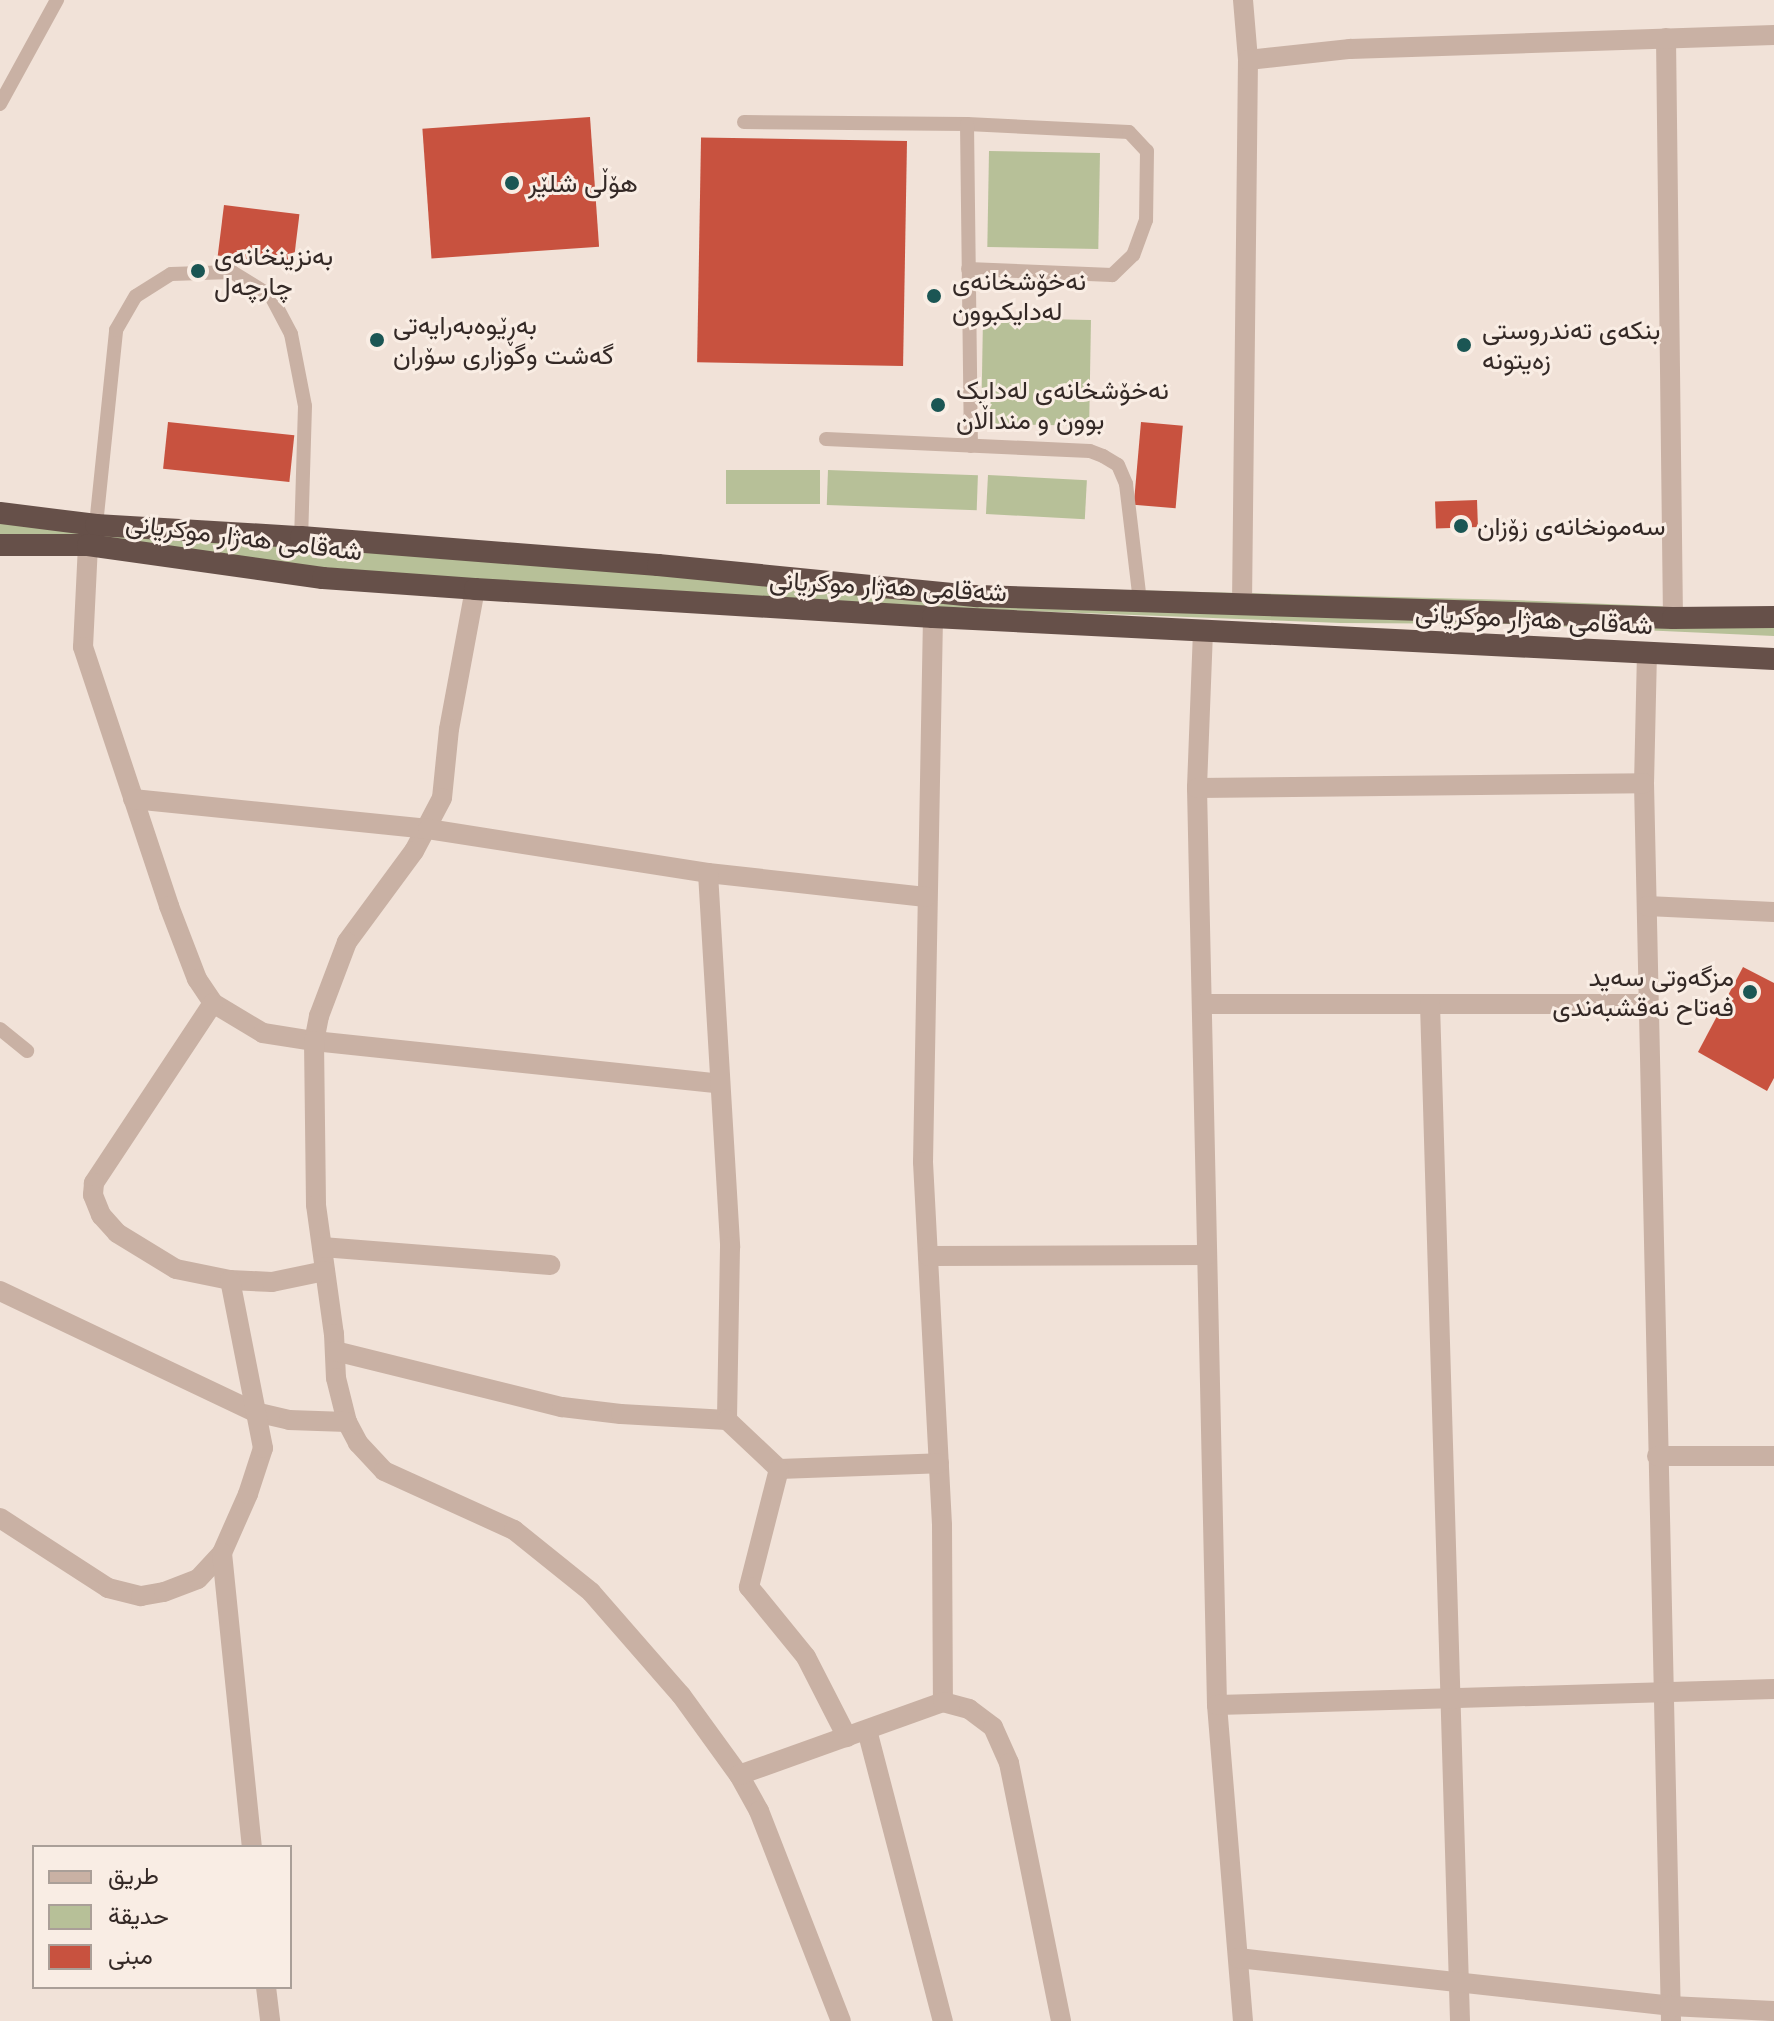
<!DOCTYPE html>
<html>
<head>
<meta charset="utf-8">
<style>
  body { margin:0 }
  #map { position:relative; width:1774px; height:2021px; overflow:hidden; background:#f1e2d8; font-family:"Noto Sans",Vazirmatn,sans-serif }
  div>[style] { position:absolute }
  .green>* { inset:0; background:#b7c098; transform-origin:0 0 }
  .building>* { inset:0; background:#c8523f; transform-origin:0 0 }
  .service>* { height:14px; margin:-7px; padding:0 7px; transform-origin:7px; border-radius:7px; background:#c9b1a4 }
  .minor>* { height:20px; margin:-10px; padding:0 10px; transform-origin:10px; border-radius:10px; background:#c9b1a4 }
  .trunk>* { height:22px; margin:-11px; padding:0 11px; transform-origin:11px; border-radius:11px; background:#665049 }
  .dots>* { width:22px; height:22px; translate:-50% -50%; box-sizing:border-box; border:4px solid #f9ede4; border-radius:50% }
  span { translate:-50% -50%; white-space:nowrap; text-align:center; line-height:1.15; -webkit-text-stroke:6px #f9ede4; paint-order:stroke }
  .poi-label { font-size:26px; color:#342926 }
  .left { translate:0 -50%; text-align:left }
  .right { translate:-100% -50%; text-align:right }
  .street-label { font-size:26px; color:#342926 }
  .legend { position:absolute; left:32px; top:1845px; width:260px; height:144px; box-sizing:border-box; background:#f9ede4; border:2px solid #aa9f98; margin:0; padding:10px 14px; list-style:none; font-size:24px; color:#342926 }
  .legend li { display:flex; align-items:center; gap:16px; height:40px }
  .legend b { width:40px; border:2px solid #aa9f98 }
</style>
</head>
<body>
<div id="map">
  <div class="green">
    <div style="left:989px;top:151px;width:111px;height:96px;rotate:1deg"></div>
    <div style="left:983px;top:318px;width:108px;height:106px;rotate:1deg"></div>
    <div style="left:726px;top:470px;width:94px;height:34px"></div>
    <div style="left:828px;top:470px;width:150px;height:35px;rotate:2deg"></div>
    <div style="left:988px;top:475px;width:99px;height:39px;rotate:3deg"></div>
    <div style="clip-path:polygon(0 522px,851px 583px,1512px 600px,1774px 611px,1774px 636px,1508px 624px,1341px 623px,848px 604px,492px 583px,0 537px)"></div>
  </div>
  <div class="building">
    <div style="left:590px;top:117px;width:130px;height:168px;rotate:86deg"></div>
    <div style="left:907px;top:141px;width:225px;height:206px;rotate:91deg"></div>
    <div style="left:224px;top:205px;width:76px;height:51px;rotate:7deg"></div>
    <div style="left:168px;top:422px;width:127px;height:47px;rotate:6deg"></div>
    <div style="left:1141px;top:422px;width:42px;height:83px;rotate:5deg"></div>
    <div style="left:1477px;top:500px;width:27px;height:42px;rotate:88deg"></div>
    <div style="clip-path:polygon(1743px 967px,1774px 983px,1774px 1078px,1767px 1091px,1698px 1052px)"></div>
  </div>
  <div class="service">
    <div style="left:0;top:104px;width:119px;rotate:-61.3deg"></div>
    <div style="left:744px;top:122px;width:223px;rotate:0.5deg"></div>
    <div style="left:967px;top:124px;width:162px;rotate:2.8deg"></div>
    <div style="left:1129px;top:132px;width:26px;rotate:47deg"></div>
    <div style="left:1147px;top:151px;width:69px;rotate:90.8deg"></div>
    <div style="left:1146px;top:220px;width:37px;rotate:110deg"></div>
    <div style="left:1133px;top:255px;width:29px;rotate:136deg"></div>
    <div style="left:1112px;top:275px;width:144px;rotate:-177.6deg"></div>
    <div style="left:967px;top:124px;width:322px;rotate:89.3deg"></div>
    <div style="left:826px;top:439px;width:264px;rotate:2.6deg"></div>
    <div style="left:1090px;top:451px;width:14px;rotate:21deg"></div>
    <div style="left:1103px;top:456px;width:17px;rotate:31deg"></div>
    <div style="left:1118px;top:465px;width:21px;rotate:67deg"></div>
    <div style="left:1126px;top:484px;width:118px;rotate:83.2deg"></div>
    <div style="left:96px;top:525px;width:196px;rotate:-84.1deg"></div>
    <div style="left:116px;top:330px;width:39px;rotate:-60deg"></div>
    <div style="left:136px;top:296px;width:41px;rotate:-32.2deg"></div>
    <div style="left:171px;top:274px;width:61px;rotate:-1.9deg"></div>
    <div style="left:232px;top:272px;width:46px;rotate:31.6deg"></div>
    <div style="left:271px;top:296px;width:43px;rotate:62.2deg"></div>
    <div style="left:291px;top:334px;width:73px;rotate:79deg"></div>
    <div style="left:305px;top:406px;width:131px;rotate:91.7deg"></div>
    <div style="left:0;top:1029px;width:35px;rotate:39deg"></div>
  </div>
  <div class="minor">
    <div style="left:1243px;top:0;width:60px;rotate:85.2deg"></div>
    <div style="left:1666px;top:38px;width:580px;rotate:89.31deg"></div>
    <div style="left:88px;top:545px;width:102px;rotate:92.8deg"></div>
    <div style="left:83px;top:647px;width:273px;rotate:71.6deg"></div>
    <div style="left:169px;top:906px;width:78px;rotate:69deg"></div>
    <div style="left:197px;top:979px;width:29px;rotate:56deg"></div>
    <div style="left:213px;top:1003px;width:58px;rotate:31deg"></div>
    <div style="left:263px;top:1033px;width:52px;rotate:8.9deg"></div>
    <div style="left:314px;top:1041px;width:408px;rotate:6deg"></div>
    <div style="left:475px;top:589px;width:142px;rotate:100.5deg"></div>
    <div style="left:449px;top:729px;width:69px;rotate:95.8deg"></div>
    <div style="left:442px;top:798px;width:60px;rotate:117.8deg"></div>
    <div style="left:414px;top:851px;width:113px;rotate:126.4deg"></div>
    <div style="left:347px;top:942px;width:79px;rotate:110.7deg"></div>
    <div style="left:319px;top:1016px;width:25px;rotate:101deg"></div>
    <div style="left:314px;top:1041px;width:164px;rotate:89.3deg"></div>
    <div style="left:316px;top:1205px;width:130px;rotate:82.1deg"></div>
    <div style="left:334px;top:1334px;width:44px;rotate:87.4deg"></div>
    <div style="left:336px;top:1378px;width:45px;rotate:76deg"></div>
    <div style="left:347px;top:1422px;width:24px;rotate:62deg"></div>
    <div style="left:358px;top:1443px;width:38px;rotate:47deg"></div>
    <div style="left:384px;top:1471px;width:143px;rotate:24.4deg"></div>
    <div style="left:514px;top:1530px;width:99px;rotate:38.8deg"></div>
    <div style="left:591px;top:1592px;width:137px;rotate:48.9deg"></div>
    <div style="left:681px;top:1695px;width:99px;rotate:54.1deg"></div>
    <div style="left:739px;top:1775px;width:41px;rotate:60.9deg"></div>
    <div style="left:759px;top:1811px;width:225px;rotate:68.7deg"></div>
    <div style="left:1242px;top:604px;width:544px;rotate:-89.37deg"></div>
    <div style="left:1248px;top:60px;width:103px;rotate:-6.2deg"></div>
    <div style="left:1350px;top:49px;width:424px;rotate:-1.9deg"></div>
    <div style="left:933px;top:617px;width:545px;rotate:91.05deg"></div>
    <div style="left:923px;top:1162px;width:363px;rotate:87deg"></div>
    <div style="left:942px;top:1525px;width:177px;rotate:89.7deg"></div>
    <div style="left:1203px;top:631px;width:157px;rotate:92.2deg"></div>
    <div style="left:1197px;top:788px;width:917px;rotate:88.75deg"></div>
    <div style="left:1217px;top:1705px;width:317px;rotate:85.3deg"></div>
    <div style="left:1647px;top:652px;width:131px;rotate:91.3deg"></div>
    <div style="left:1644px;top:783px;width:1238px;rotate:88.75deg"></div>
    <div style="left:1197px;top:788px;width:447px;rotate:-0.6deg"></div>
    <div style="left:133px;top:799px;width:297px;rotate:5.8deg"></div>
    <div style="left:428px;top:829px;width:283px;rotate:8.9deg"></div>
    <div style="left:708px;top:873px;width:219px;rotate:6.3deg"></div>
    <div style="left:708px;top:873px;width:375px;rotate:86.6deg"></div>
    <div style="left:730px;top:1247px;width:173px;rotate:91deg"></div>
    <div style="left:1647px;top:906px;width:127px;rotate:2.7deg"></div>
    <div style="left:213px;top:1003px;width:216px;rotate:123.5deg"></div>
    <div style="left:94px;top:1183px;width:12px;rotate:95deg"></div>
    <div style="left:93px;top:1195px;width:22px;rotate:68deg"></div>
    <div style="left:101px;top:1215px;width:24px;rotate:48deg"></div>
    <div style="left:117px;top:1233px;width:69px;rotate:31.4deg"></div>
    <div style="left:176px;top:1269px;width:55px;rotate:11.5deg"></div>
    <div style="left:230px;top:1280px;width:42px;rotate:2.7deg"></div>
    <div style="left:272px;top:1282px;width:54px;rotate:-11.7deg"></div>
    <div style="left:1202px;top:1004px;width:446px"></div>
    <div style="left:1430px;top:1004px;width:1017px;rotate:88.31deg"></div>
    <div style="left:322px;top:1247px;width:229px;rotate:4.5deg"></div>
    <div style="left:928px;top:1256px;width:279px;rotate:-0.2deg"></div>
    <div style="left:0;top:1291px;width:282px;rotate:25.4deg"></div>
    <div style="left:255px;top:1412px;width:35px;rotate:13deg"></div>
    <div style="left:289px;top:1420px;width:58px;rotate:2deg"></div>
    <div style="left:335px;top:1351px;width:234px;rotate:13.9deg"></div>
    <div style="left:562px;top:1407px;width:59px;rotate:6.8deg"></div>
    <div style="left:621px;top:1414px;width:106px;rotate:3.2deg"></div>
    <div style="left:727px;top:1420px;width:71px;rotate:43.3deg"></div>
    <div style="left:779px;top:1469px;width:160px;rotate:-2.1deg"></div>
    <div style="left:1657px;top:1456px;width:117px"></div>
    <div style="left:779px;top:1469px;width:122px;rotate:104.3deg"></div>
    <div style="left:749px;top:1587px;width:90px;rotate:50.8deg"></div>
    <div style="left:806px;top:1657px;width:90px;rotate:62.9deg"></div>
    <div style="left:0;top:1518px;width:129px;rotate:32.9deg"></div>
    <div style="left:108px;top:1588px;width:34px;rotate:14deg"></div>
    <div style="left:141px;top:1596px;width:23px;rotate:-10deg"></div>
    <div style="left:164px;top:1592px;width:36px;rotate:-21deg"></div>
    <div style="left:198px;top:1579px;width:35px;rotate:-47deg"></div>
    <div style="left:222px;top:1553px;width:64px;rotate:-66.2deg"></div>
    <div style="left:248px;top:1494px;width:48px;rotate:-71.9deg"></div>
    <div style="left:263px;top:1448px;width:171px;rotate:-101.1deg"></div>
    <div style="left:222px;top:1553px;width:296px;rotate:84.2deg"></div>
    <div style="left:1217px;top:1705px;width:557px;rotate:-1.65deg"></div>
    <div style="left:867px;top:1730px;width:301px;rotate:75.4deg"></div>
    <div style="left:739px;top:1775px;width:217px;rotate:-19.7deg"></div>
    <div style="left:943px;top:1702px;width:27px;rotate:15deg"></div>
    <div style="left:969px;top:1709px;width:30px;rotate:37deg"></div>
    <div style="left:993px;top:1727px;width:39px;rotate:66deg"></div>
    <div style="left:1009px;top:1763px;width:263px;rotate:78.6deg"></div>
    <div style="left:1238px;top:1958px;width:435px;rotate:6.3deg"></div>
    <div style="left:1670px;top:2006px;width:104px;rotate:2.8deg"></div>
    <div style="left:266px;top:1987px;width:34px;rotate:83deg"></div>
  </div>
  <div class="trunk">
    <div style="left:0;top:513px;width:97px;rotate:7.1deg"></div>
    <div style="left:96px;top:525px;width:205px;rotate:3.4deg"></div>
    <div style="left:301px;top:537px;width:358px;rotate:4.5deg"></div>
    <div style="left:658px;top:565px;width:321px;rotate:5.6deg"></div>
    <div style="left:977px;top:596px;width:696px;rotate:1.81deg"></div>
    <div style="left:1673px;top:618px;width:101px;rotate:-0.6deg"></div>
    <div style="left:0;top:545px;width:88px"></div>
    <div style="left:88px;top:545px;width:237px;rotate:8deg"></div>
    <div style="left:323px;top:578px;width:152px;rotate:4.1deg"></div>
    <div style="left:475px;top:589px;width:459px;rotate:3.5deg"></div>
    <div style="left:933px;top:617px;width:842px;rotate:2.86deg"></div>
  </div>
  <div class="dots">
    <div style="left:512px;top:183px;background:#1b5654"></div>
    <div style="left:198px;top:271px;background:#1b5654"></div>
    <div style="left:934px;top:296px;background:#1b5654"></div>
    <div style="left:377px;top:340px;background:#1b5654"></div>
    <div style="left:1464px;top:345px;background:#1b5654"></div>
    <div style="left:938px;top:405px;background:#1b5654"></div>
    <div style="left:1461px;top:526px;background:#1b5654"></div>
    <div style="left:1750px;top:992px;background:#1b5654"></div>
  </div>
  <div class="poi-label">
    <span class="left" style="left:528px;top:183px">هۆڵی شلێر</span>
    <span class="left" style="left:214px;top:271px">بەنزینخانەی<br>چارچەل</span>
    <span class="left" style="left:952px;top:296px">نەخۆشخانەی<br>لەدایکبوون</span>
    <span class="left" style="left:393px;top:340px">بەڕێوەبەرایەتی<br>گەشت وگوزاری سۆران</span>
    <span class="left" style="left:1482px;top:345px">بنکەی تەندروستی<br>زەیتونە</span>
    <span class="left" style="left:956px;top:405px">نەخۆشخانەی لەدایک<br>بوون و منداڵان</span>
    <span class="left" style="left:1477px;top:526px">سەمونخانەی زۆزان</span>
    <span class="right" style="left:1734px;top:992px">مزگەوتی سەید<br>فەتاح نەقشبەندی</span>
  </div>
  <div class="street-label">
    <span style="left:244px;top:537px;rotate:7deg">شەقامی ھەژار موکریانی</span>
    <span style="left:888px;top:586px;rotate:3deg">شەقامی ھەژار موکریانی</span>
    <span style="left:1534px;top:619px;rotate:3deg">شەقامی ھەژار موکریانی</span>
  </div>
  <ul class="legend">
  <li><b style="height:10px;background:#c9b1a4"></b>طريق</li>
  <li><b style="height:22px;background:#b7c098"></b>حديقة</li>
  <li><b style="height:22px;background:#c8523f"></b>مبنى</li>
  </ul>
</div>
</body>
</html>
